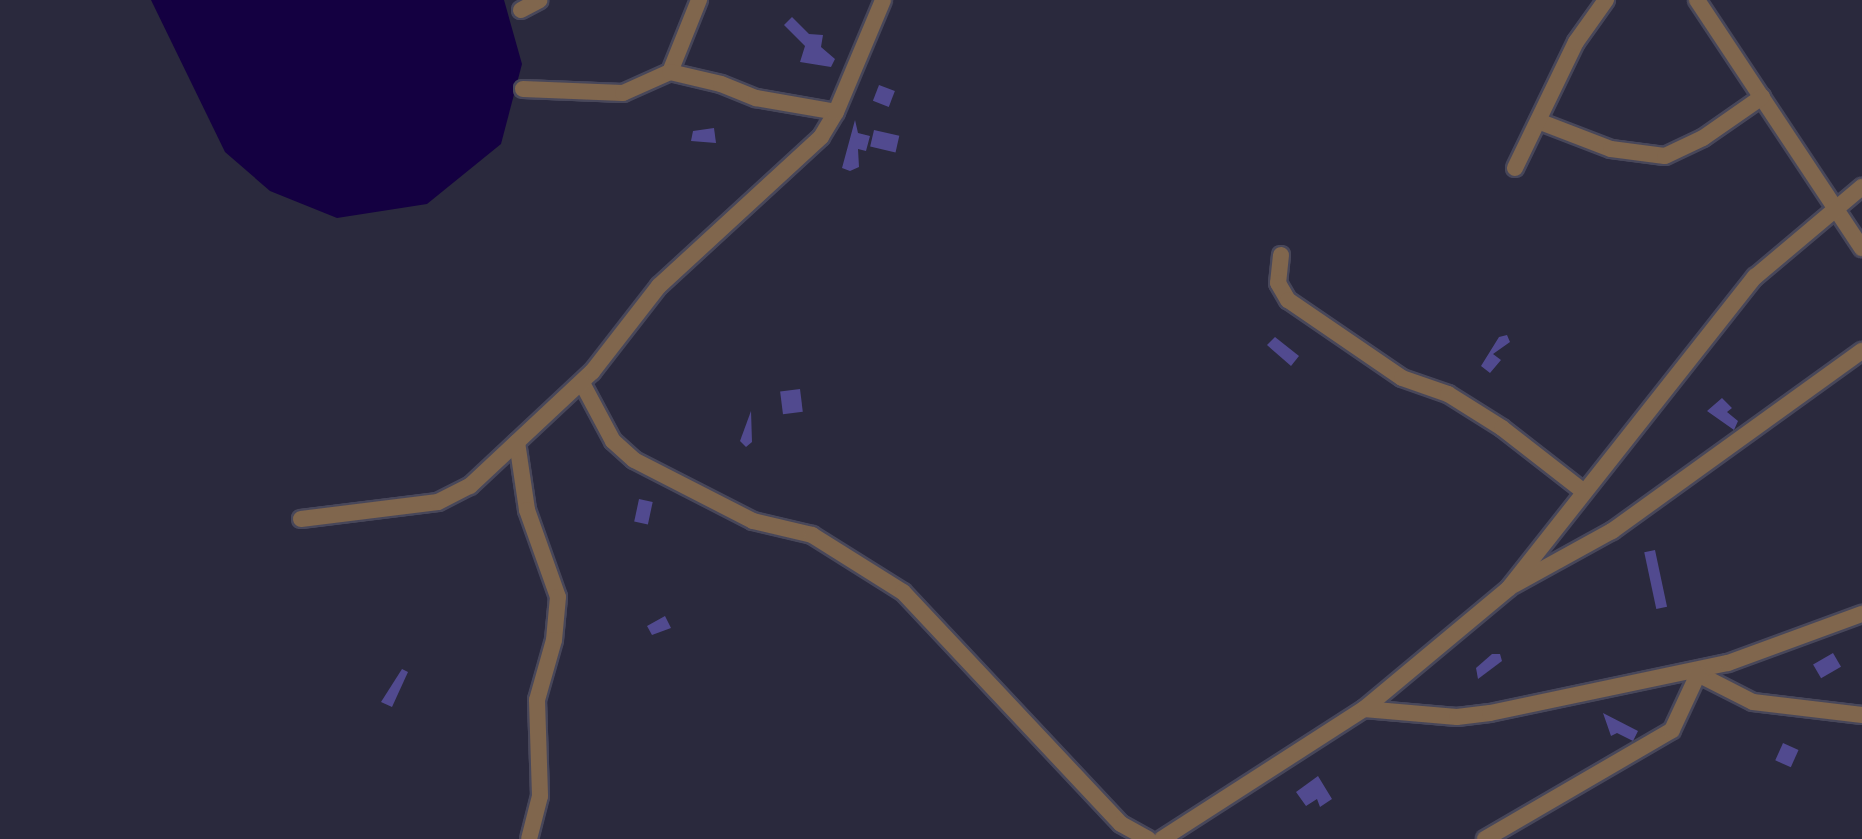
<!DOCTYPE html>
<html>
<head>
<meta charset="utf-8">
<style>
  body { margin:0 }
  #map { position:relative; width:1862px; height:839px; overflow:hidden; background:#2a293d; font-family:"PT Sans Narrow",sans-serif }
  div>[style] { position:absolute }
  .water>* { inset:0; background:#140041 }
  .building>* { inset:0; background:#514a8f; transform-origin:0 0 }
  .roads { filter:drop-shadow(2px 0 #48475a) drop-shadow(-2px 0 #48475a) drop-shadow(0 2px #48475a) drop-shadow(0 -2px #48475a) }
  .minor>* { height:16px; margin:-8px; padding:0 8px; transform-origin:8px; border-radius:8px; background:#80664d }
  span { translate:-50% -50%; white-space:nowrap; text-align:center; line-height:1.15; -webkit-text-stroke:5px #2a293d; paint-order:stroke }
</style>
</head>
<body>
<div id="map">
  <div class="water">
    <div style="clip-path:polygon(151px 0,504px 0,522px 64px,501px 144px,427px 204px,337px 218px,270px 191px,225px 152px)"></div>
  </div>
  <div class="building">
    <div style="clip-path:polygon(792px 17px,809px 34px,823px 35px,821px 47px,835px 59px,831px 67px,800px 62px,805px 46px,784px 25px)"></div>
    <div style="left:879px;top:85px;width:17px;height:17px;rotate:21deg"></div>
    <div style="clip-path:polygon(855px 120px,858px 133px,870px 136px,866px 151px,858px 149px,859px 167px,850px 171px,842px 168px)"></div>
    <div style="clip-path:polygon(714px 128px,716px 143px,691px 141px,693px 131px)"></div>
    <div style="left:874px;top:130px;width:26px;height:17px;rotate:13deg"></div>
    <div style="clip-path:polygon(1507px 335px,1510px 342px,1493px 354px,1501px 360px,1490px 373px,1481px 366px,1499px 337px)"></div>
    <div style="clip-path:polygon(1275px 337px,1299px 356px,1291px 366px,1267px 345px)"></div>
    <div style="left:800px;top:389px;width:23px;height:20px;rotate:83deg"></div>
    <div style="clip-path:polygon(1722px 398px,1732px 408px,1727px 412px,1738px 421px,1734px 430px,1707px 411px)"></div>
    <div style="clip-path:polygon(751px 411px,752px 442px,746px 447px,740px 441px)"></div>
    <div style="left:639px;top:499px;width:14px;height:23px;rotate:12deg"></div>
    <div style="left:1655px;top:550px;width:58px;height:11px;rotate:78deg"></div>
    <div style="clip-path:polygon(665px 616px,671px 628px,652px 635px,647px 626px)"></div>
    <div style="left:1833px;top:653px;width:16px;height:23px;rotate:60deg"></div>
    <div style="clip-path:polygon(1492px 654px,1500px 654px,1502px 661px,1478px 679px,1476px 668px)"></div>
    <div style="clip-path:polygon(402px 669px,408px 672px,392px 707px,381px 702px)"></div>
    <div style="clip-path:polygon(1603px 713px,1638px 731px,1633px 741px,1617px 733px,1611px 736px)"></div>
    <div style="left:1783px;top:743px;width:17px;height:19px;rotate:24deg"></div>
    <div style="clip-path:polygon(1318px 776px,1332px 799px,1320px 807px,1317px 799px,1306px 806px,1296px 792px)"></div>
  </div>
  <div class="roads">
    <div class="minor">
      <div style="left:1697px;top:0;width:298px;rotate:56.4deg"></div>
      <div style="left:521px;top:10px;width:21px;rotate:-28deg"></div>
      <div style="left:670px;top:72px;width:78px;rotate:-68.1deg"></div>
      <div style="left:523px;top:89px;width:100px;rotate:2.3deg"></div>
      <div style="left:623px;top:93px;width:51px;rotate:-24.1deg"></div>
      <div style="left:670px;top:72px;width:52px;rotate:13.2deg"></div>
      <div style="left:721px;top:84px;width:38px;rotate:22deg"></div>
      <div style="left:756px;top:98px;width:81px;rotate:9.9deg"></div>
      <div style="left:1538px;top:121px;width:78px;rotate:21deg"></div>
      <div style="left:1611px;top:149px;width:54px;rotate:7.4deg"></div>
      <div style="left:1665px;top:156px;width:42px;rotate:-25.3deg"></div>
      <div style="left:1703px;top:138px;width:72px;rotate:-34.8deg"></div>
      <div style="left:1515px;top:168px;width:140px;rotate:-64.2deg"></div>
      <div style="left:1576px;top:42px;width:52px;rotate:-54.5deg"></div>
      <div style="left:1281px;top:255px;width:28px;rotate:96deg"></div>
      <div style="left:1278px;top:283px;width:20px;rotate:60deg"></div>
      <div style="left:1288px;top:300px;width:138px;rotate:34.4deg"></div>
      <div style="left:1402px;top:378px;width:49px;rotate:19.2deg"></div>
      <div style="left:1448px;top:394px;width:64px;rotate:32.2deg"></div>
      <div style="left:1502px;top:428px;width:103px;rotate:37.9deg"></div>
      <div style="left:582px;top:383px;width:66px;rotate:61.9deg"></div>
      <div style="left:613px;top:441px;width:28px;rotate:42deg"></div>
      <div style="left:634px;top:460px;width:134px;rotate:27.1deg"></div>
      <div style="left:753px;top:521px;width:61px;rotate:13.3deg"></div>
      <div style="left:812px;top:535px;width:107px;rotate:32.1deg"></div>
      <div style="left:903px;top:592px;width:318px;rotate:46.8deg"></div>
      <div style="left:1121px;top:824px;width:31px;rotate:29deg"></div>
      <div style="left:517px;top:442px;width:69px;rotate:81.6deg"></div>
      <div style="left:527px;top:510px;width:92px;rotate:70.4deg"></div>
      <div style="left:558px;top:597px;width:43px;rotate:95.3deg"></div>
      <div style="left:554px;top:640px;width:62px;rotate:105.8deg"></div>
      <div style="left:537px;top:700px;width:96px;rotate:88.2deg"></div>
      <div style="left:540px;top:796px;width:44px;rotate:104.3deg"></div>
      <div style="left:301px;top:519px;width:138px;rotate:-7.1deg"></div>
      <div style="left:438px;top:502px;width:36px;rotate:-27deg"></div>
      <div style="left:470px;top:486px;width:167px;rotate:-43.1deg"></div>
      <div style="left:592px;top:372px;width:109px;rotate:-52.1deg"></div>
      <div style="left:659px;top:286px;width:220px;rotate:-42.6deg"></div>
      <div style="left:821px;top:137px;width:29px;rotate:-59deg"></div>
      <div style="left:836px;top:112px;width:121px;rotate:-67.2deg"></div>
      <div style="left:1514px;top:585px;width:112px;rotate:-28.9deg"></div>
      <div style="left:1612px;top:531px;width:308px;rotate:-35.8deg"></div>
      <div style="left:1692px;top:671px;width:68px;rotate:26.9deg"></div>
      <div style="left:1753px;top:702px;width:110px;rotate:6.8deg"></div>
      <div style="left:1364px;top:709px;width:93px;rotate:4.9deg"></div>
      <div style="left:1457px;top:717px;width:33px;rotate:-7deg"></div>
      <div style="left:1490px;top:713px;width:243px;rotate:-11.9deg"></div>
      <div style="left:1728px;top:663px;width:143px;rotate:-20.1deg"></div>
      <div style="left:1162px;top:839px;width:240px;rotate:-32.8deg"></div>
      <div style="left:1364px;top:709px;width:189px;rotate:-39.8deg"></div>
      <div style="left:1509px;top:588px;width:397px;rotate:-51.7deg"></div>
      <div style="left:1755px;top:277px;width:140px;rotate:-40.1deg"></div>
      <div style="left:1485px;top:839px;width:216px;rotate:-30.2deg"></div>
      <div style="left:1672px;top:730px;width:62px;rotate:-65.1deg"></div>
    </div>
  </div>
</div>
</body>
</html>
